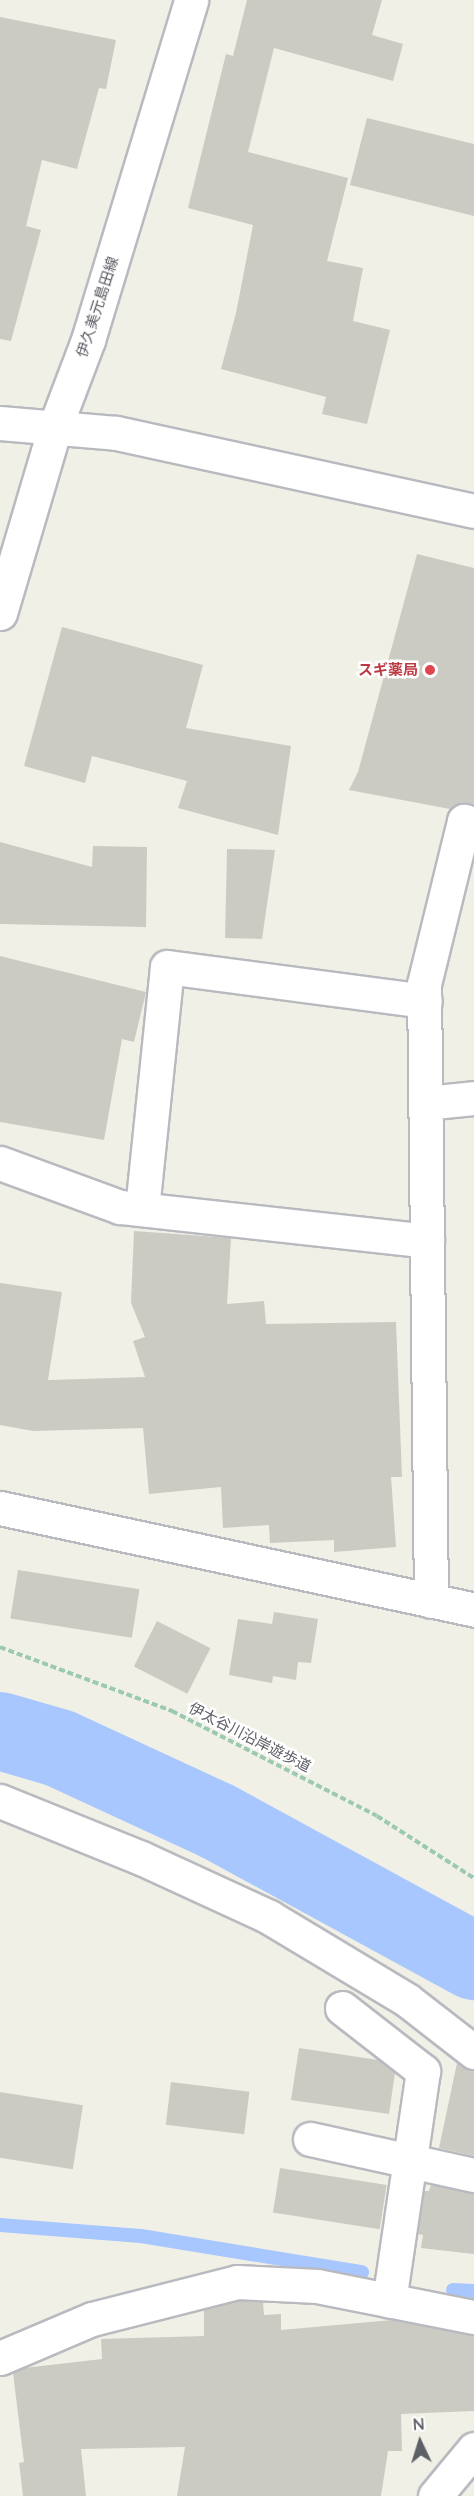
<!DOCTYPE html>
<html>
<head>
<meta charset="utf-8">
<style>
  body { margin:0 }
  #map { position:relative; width:474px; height:2496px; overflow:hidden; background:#f0f0e7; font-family:Quicksand,"Noto Sans JP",sans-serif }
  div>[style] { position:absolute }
  .stream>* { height:14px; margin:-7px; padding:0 7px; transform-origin:7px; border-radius:7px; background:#a8c7ff }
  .river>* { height:78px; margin:-39px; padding:0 39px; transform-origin:39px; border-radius:39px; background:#a8c7ff }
  .building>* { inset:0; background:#cbcbc3; transform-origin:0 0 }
  .path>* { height:4px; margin-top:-2px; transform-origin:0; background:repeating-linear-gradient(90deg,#9cc9b2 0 6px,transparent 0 9px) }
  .roads { filter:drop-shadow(2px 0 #b9bac0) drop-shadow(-2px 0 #b9bac0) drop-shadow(0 2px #b9bac0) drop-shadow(0 -2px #b9bac0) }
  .minor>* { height:33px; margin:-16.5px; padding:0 16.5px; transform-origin:16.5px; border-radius:16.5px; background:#fff }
  .tertiary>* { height:33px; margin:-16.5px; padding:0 16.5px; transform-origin:16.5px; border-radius:16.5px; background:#fff }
  .secondary>* { height:33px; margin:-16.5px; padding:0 16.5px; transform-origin:16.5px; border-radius:16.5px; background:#fff }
  .dots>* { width:16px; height:16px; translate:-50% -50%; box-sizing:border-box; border:3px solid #fff; border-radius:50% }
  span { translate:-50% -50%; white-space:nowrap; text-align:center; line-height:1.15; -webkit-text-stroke:5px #fff; paint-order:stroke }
  .street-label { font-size:15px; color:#5e6067 }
  .health-label { font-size:15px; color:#be3a42; font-weight:700 }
  .right { translate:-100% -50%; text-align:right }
  .north { position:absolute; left:390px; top:2412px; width:60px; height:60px; -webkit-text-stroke:4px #fff; paint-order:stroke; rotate:356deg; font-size:16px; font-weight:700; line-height:24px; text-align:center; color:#5e6067 }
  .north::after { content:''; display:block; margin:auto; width:21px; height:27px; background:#5e6067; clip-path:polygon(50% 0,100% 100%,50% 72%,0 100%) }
</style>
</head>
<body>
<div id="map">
  <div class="stream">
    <div style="left:0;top:2225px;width:141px;rotate:4.5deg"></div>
    <div style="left:141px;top:2236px;width:224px;rotate:9.3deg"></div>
    <div style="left:453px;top:2290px;width:21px;rotate:3deg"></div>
  </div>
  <div class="river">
    <div style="left:0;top:1731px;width:61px;rotate:16.1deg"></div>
    <div style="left:59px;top:1748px;width:174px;rotate:24.8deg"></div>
    <div style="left:217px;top:1821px;width:293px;rotate:28.6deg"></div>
  </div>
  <div class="building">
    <div style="clip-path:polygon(247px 0,382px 0,372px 35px,403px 44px,393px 81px,274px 48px,248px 152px,348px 178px,327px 261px,363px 268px,353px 321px,390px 330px,367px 424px,322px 414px,326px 397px,221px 369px,236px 313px,253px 225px,188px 208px,226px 54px,233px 56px)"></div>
    <div style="clip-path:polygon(0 17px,116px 40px,106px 89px,99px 88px,77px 169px,42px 160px,26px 226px,41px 230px,11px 341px,0 339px)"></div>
    <div style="clip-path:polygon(367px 118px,474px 144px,474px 216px,350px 185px)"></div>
    <div style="clip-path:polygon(417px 554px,474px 568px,474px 804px,460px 803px,450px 809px,349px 790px,358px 772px)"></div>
    <div style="clip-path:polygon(62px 627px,203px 665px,186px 728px,291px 746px,278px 835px,178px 808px,187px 781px,92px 756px,85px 783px,24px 766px)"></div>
    <div style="clip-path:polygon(0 842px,92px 867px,93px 846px,147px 847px,146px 927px,0 924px)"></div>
    <div style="clip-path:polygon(227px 849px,275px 850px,262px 939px,225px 938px)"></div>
    <div style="clip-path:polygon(0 956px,146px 992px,134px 1042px,122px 1039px,104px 1140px,0 1122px)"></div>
    <div style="clip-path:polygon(134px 1231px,231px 1238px,227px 1304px,264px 1301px,266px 1324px,396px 1322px,402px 1477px,391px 1477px,396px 1547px,334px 1552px,334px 1540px,270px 1543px,269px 1525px,223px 1528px,221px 1487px,149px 1494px,143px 1428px,33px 1431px,0 1425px,0 1283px,62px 1292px,48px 1380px,145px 1377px,133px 1341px,145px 1337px,131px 1303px)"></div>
    <div style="left:18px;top:1570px;width:123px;height:49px;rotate:9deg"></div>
    <div style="clip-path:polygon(274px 1612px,318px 1619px,311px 1663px,298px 1662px,296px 1680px,273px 1676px,272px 1683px,229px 1675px,238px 1619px,272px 1624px)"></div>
    <div style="left:157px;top:1621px;width:60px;height:51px;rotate:27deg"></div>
    <div style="clip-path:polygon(299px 2048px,378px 2060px,395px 2073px,389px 2114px,291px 2100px)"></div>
    <div style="clip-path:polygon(457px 2063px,474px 2070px,474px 2156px,439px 2148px)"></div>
    <div style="left:171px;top:2082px;width:79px;height:43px;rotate:7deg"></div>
    <div style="left:0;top:2092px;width:84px;height:65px;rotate:9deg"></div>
    <div style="left:280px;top:2168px;width:108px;height:45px;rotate:9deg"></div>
    <div style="clip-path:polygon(431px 2185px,474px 2193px,474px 2254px,421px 2248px,423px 2235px,418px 2234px,424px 2191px,429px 2191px)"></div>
    <div style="clip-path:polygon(239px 2301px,263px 2302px,264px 2315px,281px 2314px,281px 2330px,392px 2320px,474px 2335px,474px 2411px,401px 2414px,402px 2451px,388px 2451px,381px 2496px,177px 2496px,185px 2447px,81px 2449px,86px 2496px,23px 2496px,19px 2463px,24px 2462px,13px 2373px,24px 2368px,102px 2359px,101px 2339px,204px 2336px,204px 2310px)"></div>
  </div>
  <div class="path">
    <div style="left:0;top:1647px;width:184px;rotate:20.4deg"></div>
    <div style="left:172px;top:1711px;width:230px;rotate:27.1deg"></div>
    <div style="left:377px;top:1816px;width:115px;rotate:32.6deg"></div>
  </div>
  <div class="roads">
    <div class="minor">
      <div style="left:426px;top:1103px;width:48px;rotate:-5.9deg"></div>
      <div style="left:0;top:1163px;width:128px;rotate:20.1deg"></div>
      <div style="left:120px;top:1207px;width:309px;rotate:6.3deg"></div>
      <div style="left:142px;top:1209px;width:243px;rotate:-84.1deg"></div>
      <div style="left:167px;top:967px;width:260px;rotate:7.5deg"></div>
      <div style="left:0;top:1508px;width:485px;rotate:12.1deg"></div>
      <div style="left:431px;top:1601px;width:617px;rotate:-90.65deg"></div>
      <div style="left:424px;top:984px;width:168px;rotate:-76.2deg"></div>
      <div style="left:464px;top:821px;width:10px;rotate:17deg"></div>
      <div style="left:0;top:1801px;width:152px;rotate:22deg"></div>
      <div style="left:141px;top:1858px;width:141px;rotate:24.7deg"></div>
      <div style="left:269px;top:1917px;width:161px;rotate:31deg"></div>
      <div style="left:407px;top:2000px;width:85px;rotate:37.8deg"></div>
      <div style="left:342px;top:2008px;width:103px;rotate:37.9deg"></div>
      <div style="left:423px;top:2071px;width:232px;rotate:98.4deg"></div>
      <div style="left:310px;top:2139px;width:168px;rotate:12.4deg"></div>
      <div style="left:0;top:2358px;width:100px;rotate:-23deg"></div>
      <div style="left:92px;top:2319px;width:150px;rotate:-14.3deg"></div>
      <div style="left:237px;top:2282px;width:80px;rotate:2.9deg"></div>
      <div style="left:317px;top:2286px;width:160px;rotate:11.2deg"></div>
      <div style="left:435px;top:2496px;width:61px;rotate:-50.3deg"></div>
    </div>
    <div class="tertiary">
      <div style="left:0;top:423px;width:116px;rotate:4.9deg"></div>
      <div style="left:116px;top:433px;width:366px;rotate:12.3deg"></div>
    </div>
    <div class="secondary">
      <div style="left:0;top:613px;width:194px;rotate:-73.5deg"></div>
      <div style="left:55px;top:427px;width:93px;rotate:-69.2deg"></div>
      <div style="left:88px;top:340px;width:355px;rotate:-73.1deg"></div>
    </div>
  </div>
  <div class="dots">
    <div style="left:430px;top:670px;background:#e0444e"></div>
  </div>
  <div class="street-label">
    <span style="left:97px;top:307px;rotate:-72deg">伊久美元島田線</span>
    <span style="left:250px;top:1737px;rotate:27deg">伊太谷川沿岸遊歩道</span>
  </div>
  <div class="health-label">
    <span class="right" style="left:418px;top:670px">スギ薬局</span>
  </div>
  <div class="north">N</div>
</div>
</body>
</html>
